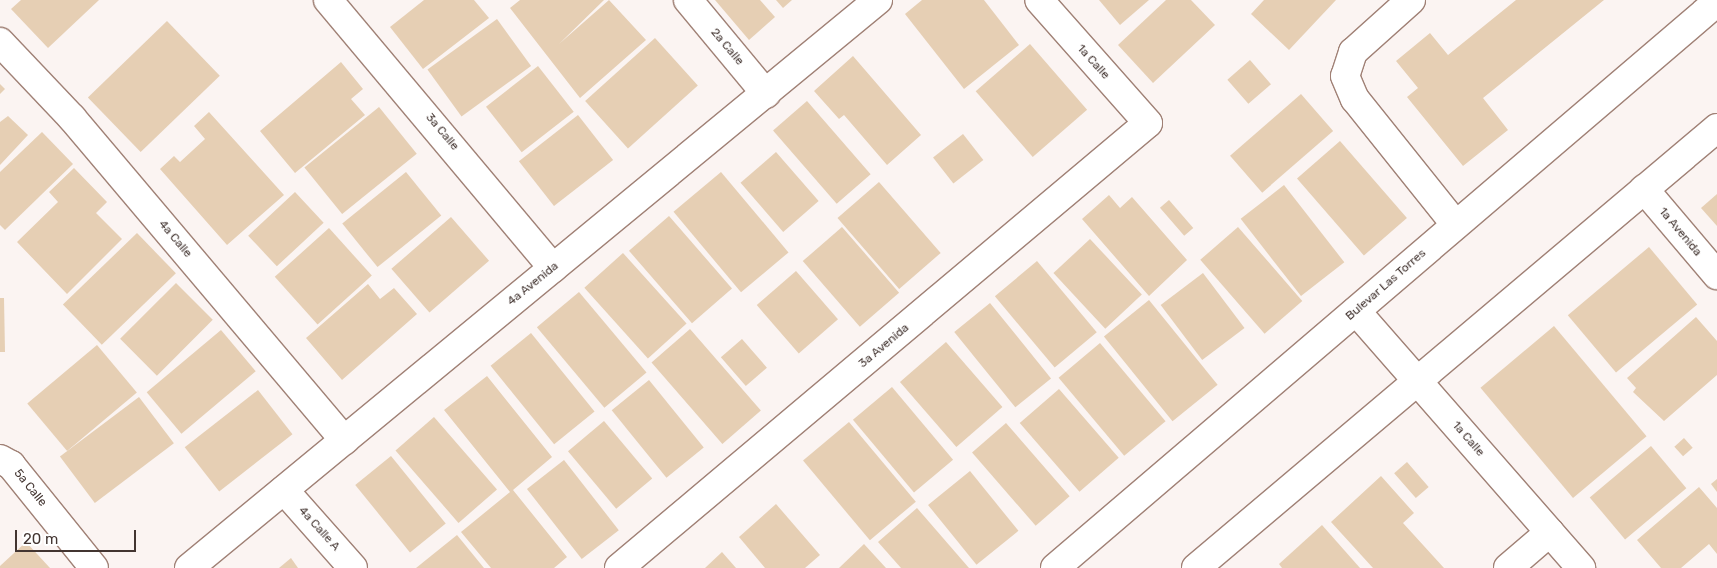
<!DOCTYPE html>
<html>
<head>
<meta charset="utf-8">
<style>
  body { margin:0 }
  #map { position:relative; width:1717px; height:568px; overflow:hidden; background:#fbf4f2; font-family:Rubik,sans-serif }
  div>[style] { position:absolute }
  .building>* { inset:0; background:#e6cfb4; transform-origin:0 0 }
  .roads { filter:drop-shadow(1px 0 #a08176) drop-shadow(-1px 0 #a08176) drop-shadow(0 1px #a08176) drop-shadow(0 -1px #a08176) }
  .minor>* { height:28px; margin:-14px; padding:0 14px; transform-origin:14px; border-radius:14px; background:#fff }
  .tertiary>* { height:28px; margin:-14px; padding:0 14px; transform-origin:14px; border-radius:14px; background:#fff }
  span { translate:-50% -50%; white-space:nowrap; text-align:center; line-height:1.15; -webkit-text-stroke:4px #fff; paint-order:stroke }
  .street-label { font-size:12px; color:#433531 }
  .scale { position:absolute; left:15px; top:530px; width:121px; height:22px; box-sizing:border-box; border:2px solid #433531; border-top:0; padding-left:6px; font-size:15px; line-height:18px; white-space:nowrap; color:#433531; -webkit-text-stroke:4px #fff; paint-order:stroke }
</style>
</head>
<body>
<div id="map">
  <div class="building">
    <div style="clip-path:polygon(21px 0,99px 0,48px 48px,11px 9px)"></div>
    <div style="clip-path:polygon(424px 0,474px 0,489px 18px,423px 69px,390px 27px)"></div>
    <div style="clip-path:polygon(520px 0,604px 0,559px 44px,609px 0,646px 40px,580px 98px,510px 8px)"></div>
    <div style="clip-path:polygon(715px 0,760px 0,775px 17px,749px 40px)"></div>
    <div style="clip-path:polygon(776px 0,792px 0,783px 8px)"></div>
    <div style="clip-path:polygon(922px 0,984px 0,1019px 45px,964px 89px,905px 14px)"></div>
    <div style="clip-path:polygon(1099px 0,1149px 0,1120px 25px)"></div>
    <div style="clip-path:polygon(1166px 0,1191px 0,1215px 25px,1153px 83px,1118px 45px)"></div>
    <div style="clip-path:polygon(1264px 0,1336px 0,1289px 50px,1251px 14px)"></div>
    <div style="clip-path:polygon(1516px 0,1604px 0,1483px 98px,1508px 130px,1463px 166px,1407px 97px,1418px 88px,1396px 61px,1430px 33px,1448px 55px)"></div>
    <div style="left:497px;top:19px;width:58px;height:86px;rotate:54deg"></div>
    <div style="left:167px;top:21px;width:76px;height:110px;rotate:46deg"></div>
    <div style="left:655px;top:38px;width:64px;height:94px;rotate:48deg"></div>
    <div style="left:1030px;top:44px;width:87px;height:72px;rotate:49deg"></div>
    <div style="clip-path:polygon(853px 56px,921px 135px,887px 165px,844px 115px,839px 119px,814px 91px)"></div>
    <div style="left:1250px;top:60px;width:32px;height:30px;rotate:49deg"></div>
    <div style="clip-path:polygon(341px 62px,363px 89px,351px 99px,365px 115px,295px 173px,260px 131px)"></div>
    <div style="left:538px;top:66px;width:58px;height:66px;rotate:52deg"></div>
    <div style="clip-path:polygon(0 84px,5px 89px,0 94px)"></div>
    <div style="left:1301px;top:94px;width:49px;height:94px;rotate:49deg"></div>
    <div style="left:807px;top:101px;width:97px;height:45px;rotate:49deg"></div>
    <div style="left:379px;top:107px;width:60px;height:96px;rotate:51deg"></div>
    <div style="clip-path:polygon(209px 112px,284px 195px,227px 245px,160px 169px,174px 156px,180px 162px,205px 139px,194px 126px)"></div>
    <div style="left:578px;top:115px;width:57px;height:75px;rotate:52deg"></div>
    <div style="clip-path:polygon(8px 116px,28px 135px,0 165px,0 122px)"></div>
    <div style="clip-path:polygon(42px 132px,73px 164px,5px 230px,0 225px,0 172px)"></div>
    <div style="left:963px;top:134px;width:33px;height:38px;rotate:52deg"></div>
    <div style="left:1340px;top:141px;width:102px;height:57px;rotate:49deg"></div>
    <div style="left:776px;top:152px;width:65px;height:47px;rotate:49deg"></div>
    <div style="clip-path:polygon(74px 168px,107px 202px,96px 213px,122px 239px,67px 294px,17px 242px,58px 202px,49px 192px)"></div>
    <div style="left:406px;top:172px;width:56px;height:82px;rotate:51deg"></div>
    <div style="left:721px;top:172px;width:105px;height:62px;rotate:50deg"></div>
    <div style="left:879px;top:182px;width:94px;height:55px;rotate:49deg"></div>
    <div style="left:1284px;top:185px;width:98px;height:55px;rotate:52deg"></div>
    <div style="left:295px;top:192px;width:42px;height:64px;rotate:47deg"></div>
    <div style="clip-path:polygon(1717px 194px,1717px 226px,1701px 208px)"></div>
    <div style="clip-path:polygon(1109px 195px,1120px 208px,1132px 197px,1187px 260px,1149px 296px,1082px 219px)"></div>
    <div style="left:1169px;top:200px;width:37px;height:12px;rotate:49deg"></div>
    <div style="left:669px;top:216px;width:96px;height:53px;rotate:49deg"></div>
    <div style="left:451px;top:217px;width:58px;height:79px;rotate:49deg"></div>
    <div style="left:842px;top:227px;width:87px;height:52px;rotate:49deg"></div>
    <div style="left:1238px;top:227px;width:98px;height:50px;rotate:49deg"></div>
    <div style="left:329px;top:228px;width:64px;height:73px;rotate:48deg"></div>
    <div style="left:137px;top:233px;width:56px;height:103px;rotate:46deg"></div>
    <div style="left:1090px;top:239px;width:76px;height:50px;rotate:47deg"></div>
    <div style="left:1649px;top:247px;width:75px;height:106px;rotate:50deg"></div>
    <div style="left:623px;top:253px;width:95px;height:52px;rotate:48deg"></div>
    <div style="left:1037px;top:261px;width:93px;height:55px;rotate:50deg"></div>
    <div style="left:796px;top:271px;width:64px;height:52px;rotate:49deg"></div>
    <div style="left:1203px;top:273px;width:69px;height:53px;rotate:53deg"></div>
    <div style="left:176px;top:283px;width:52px;height:79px;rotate:45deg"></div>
    <div style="clip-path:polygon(368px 284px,380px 299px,394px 288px,417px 314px,342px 380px,306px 338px)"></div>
    <div style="left:579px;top:292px;width:105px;height:55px;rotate:50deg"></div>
    <div style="clip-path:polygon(0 298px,4px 298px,5px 352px,0 352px)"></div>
    <div style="left:1149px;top:300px;width:109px;height:58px;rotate:51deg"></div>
    <div style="left:990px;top:303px;width:97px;height:46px;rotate:51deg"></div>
    <div style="clip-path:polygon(1696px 317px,1717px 341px,1717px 375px,1664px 421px,1633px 392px,1636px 388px,1627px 378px)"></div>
    <div style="left:1554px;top:326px;width:144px;height:96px;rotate:50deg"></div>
    <div style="left:690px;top:329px;width:108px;height:51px;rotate:49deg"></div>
    <div style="left:221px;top:330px;width:54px;height:97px;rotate:50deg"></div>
    <div style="left:531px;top:333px;width:101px;height:52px;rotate:51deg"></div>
    <div style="left:742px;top:339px;width:38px;height:28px;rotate:49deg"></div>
    <div style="left:946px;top:342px;width:86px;height:61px;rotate:49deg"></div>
    <div style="left:1100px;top:343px;width:102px;height:54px;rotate:50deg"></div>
    <div style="left:97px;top:345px;width:62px;height:91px;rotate:50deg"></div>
    <div style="clip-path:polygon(487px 376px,552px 457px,513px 490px,567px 557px,554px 568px,491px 568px,461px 532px,510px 492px,444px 410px)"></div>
    <div style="left:649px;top:380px;width:87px;height:48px;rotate:51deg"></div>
    <div style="left:892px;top:387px;width:95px;height:51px;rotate:50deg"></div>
    <div style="left:1059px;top:389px;width:91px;height:52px;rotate:49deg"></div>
    <div style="left:258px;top:390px;width:56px;height:93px;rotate:52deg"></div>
    <div style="left:139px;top:397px;width:58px;height:99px;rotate:53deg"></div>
    <div style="left:434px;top:417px;width:96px;height:51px;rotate:49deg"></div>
    <div style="left:604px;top:421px;width:75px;height:47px;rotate:50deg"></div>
    <div style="left:849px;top:422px;width:104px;height:60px;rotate:50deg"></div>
    <div style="left:1006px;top:423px;width:97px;height:45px;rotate:49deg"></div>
    <div style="left:1684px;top:438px;width:13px;height:13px;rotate:48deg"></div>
    <div style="left:1651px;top:446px;width:55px;height:80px;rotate:50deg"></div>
    <div style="left:391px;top:456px;width:87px;height:46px;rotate:51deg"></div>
    <div style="left:564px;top:460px;width:89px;height:47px;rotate:52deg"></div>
    <div style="left:1407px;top:462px;width:33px;height:17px;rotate:49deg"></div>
    <div style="left:970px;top:471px;width:77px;height:54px;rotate:51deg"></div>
    <div style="clip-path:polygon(1381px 476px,1414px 513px,1403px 523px,1444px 568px,1373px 568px,1331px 522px)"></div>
    <div style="clip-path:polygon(1717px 479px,1717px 492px,1711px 484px)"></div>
    <div style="clip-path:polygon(1699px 487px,1717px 508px,1717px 554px,1709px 544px,1681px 568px,1661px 568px,1637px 540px)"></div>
    <div style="clip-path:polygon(776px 504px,820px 555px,805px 568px,765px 568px,739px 537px)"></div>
    <div style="clip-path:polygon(917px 508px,969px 568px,901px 568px,878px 542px)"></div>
    <div style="clip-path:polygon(1322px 525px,1360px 568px,1282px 568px,1279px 564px)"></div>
    <div style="clip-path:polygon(457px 535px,484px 568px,416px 568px)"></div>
    <div style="clip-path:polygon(26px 542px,50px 568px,0 568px,0 566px)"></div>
    <div style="clip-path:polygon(864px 544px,886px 568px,839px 568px)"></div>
    <div style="clip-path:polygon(722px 552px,736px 568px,705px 568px)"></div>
    <div style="clip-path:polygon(291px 558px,298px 568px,279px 568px)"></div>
  </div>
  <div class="roads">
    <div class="minor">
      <div style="left:328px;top:0;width:350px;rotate:50deg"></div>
      <div style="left:688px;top:0;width:122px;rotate:50.3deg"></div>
      <div style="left:1411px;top:0;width:78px;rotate:138.1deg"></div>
      <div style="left:1353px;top:52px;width:25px;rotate:108deg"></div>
      <div style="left:1345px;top:76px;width:25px;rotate:67deg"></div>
      <div style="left:1355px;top:99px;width:161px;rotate:51.3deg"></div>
      <div style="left:0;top:42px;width:105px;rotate:46.5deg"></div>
      <div style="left:72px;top:118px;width:422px;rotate:49.8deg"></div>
      <div style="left:1644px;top:189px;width:113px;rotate:49.7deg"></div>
      <div style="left:1356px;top:311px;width:342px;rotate:48.8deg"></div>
      <div style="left:0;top:459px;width:13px;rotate:29deg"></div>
      <div style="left:11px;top:465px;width:132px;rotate:51.1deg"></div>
      <div style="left:284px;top:490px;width:104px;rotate:48.5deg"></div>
      <div style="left:189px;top:568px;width:893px;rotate:-39.5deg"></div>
      <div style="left:619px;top:568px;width:691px;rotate:-40.07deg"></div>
      <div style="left:1148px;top:123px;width:164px;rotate:-131.5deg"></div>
      <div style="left:1508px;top:568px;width:55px;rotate:-40.6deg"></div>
    </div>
    <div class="tertiary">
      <div style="left:1055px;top:568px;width:871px;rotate:-40.53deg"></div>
      <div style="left:1196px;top:568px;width:682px;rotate:-40.18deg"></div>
    </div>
  </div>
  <div class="street-label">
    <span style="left:727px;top:47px;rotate:50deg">2a Calle</span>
    <span style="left:1093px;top:62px;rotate:48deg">1a Calle</span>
    <span style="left:442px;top:132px;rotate:50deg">3a Calle</span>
    <span style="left:1680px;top:232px;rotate:50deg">1a Avenida</span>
    <span style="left:175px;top:239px;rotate:50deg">4a Calle</span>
    <span style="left:533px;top:284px;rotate:-39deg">4a Avenida</span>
    <span style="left:1386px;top:285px;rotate:-41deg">Bulevar Las Torres</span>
    <span style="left:884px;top:346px;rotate:-40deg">3a Avenida</span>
    <span style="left:1468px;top:439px;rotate:49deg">1a Calle</span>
    <span style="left:30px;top:488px;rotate:51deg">5a Calle</span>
    <span style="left:319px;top:529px;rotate:48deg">4a Calle A</span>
  </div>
  <div class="scale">20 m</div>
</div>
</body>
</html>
